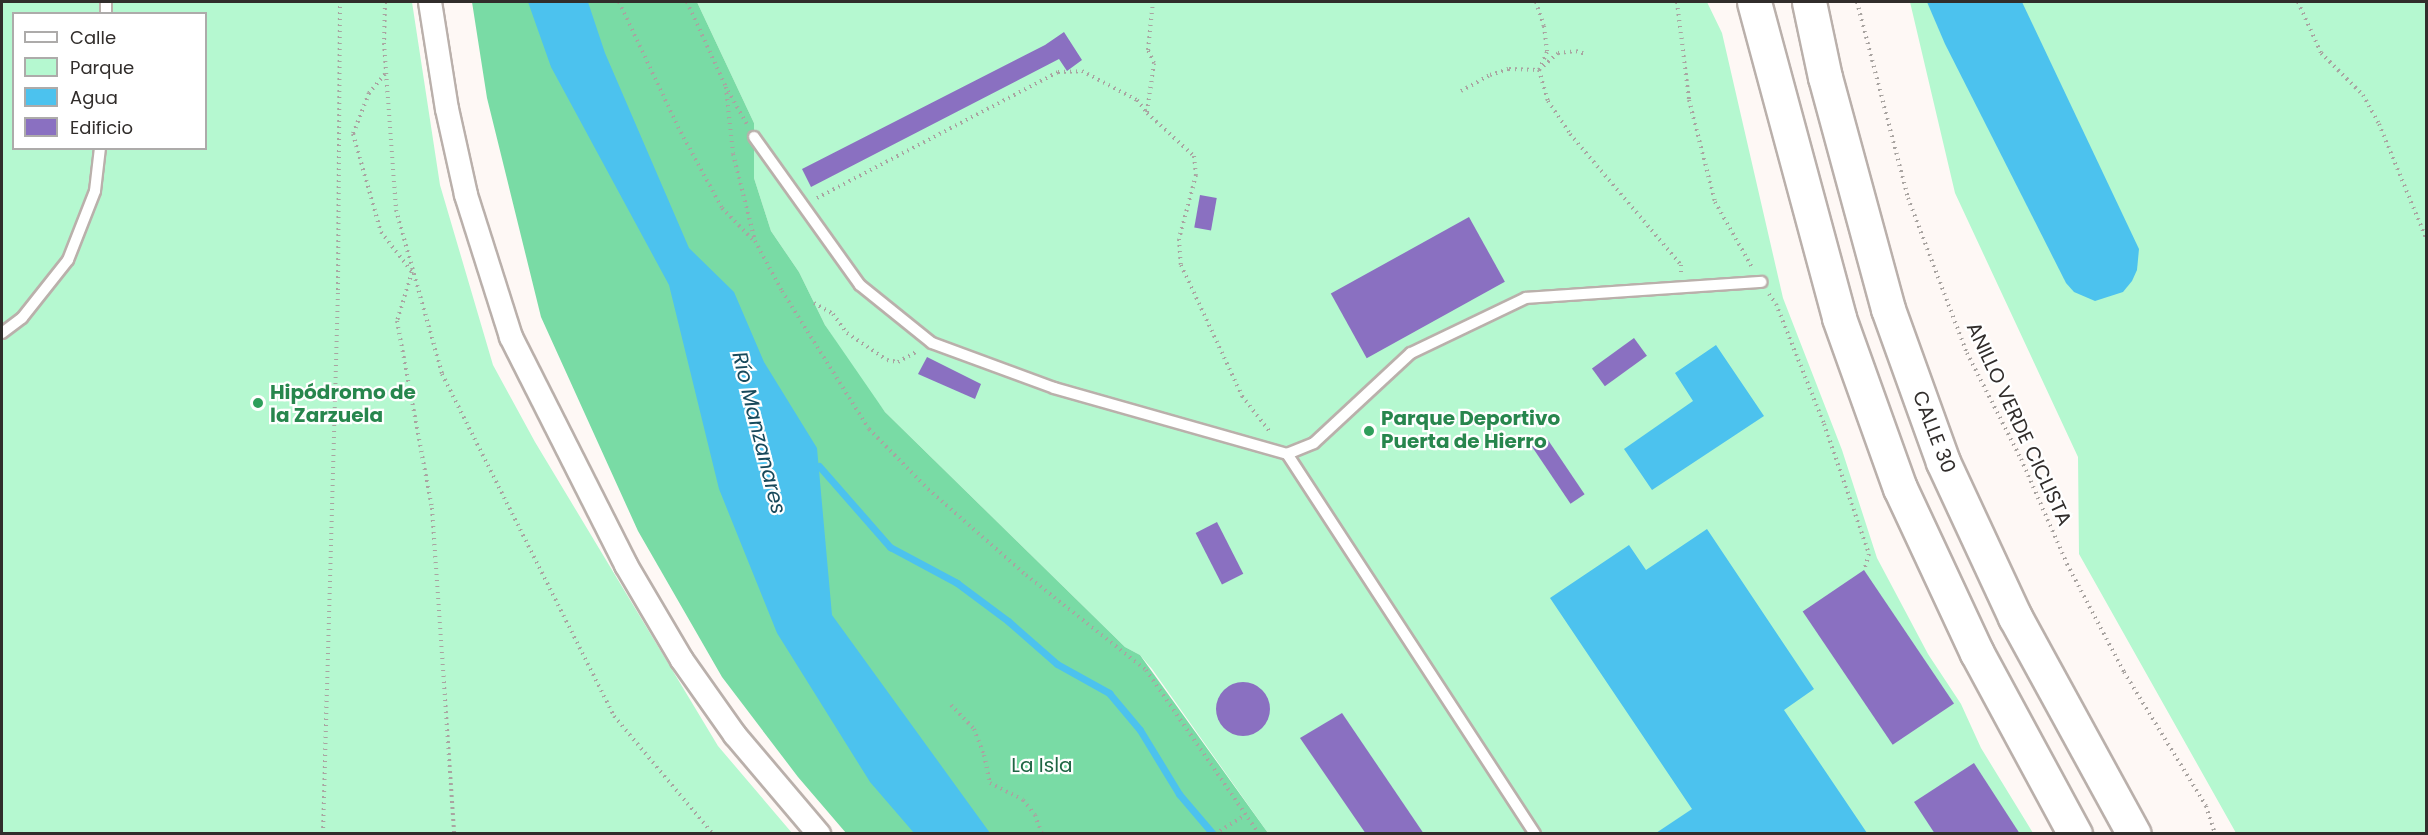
<!DOCTYPE html>
<html>
<head>
<meta charset="utf-8">
<style>
  body { margin:0 }
  #map { position:relative; width:2428px; height:835px; overflow:hidden; background:#fef8f5; font-family:Poppins,sans-serif }
  div>[style] { position:absolute }
  .green>* { inset:0; background:#b5f8d0 }
  .forest>* { inset:0; background:#79dba5 }
  .water>* { inset:0; background:#4cc2ee }
  .stream>* { height:7px; margin:-3.5px; padding:0 3.5px; transform-origin:3.5px; border-radius:3.5px; background:#4cc2ee }
  .building>* { inset:0; background:#8a70c1; transform-origin:0 0 }
  .round { border-radius:50% }
  .path>* { height:4px; margin-top:-2px; transform-origin:0; background:repeating-linear-gradient(90deg,#a9a4a1 0 1.5px,transparent 0 6px) }
  .roads { filter:drop-shadow(2px 0 #bab0ab) drop-shadow(-2px 0 #bab0ab) drop-shadow(0 2px #bab0ab) drop-shadow(0 -2px #bab0ab) }
  .lane>* { height:10px; margin:-5px; padding:0 5px; transform-origin:5px; border-radius:5px; background:#fff }
  .street>* { height:22px; margin:-11px; padding:0 11px; transform-origin:11px; border-radius:11px; background:#fff }
  .highway>* { height:33px; margin:-16.5px; padding:0 16.5px; transform-origin:16.5px; border-radius:16.5px; background:#fff }
  .dots>* { width:16px; height:16px; translate:-50% -50%; box-sizing:border-box; border:3px solid #fff; border-radius:50% }
  span { translate:-50% -50%; white-space:nowrap; text-align:center; line-height:1.15; -webkit-text-stroke:4.5px #fff; paint-order:stroke }
  .leisure-label { font-size:20px; color:#27864d; font-weight:700 }
  .left { translate:0 -50%; text-align:left }
  .street-label { font-size:20px; color:#312d2b }
  .park-label { font-size:20px; color:#1f6644 }
  .water-label { font-size:21px; color:#17495b; font-style:italic }
  .frame { position:absolute; inset:0; border:3px solid #312d2b; pointer-events:none }
  .legend { position:absolute; left:12px; top:12px; width:195px; height:138px; box-sizing:border-box; background:#fff; border:2px solid #adabaa; margin:0; padding:8px 10px; list-style:none; font-size:18px; color:#312d2b }
  .legend li { display:flex; align-items:center; gap:12px; height:30px }
  .legend b { width:30px; border:2px solid #adabaa }
</style>
</head>
<body>
<div id="map">
  <div class="green">
    <div style="clip-path:polygon(evenodd,2px 2px,412px 2px,440px 185px,493px 365px,535px 442px,718px 746px,792px 833px,2px 834px,2px 2px,14px 14px,206px 14px,206px 148px,14px 148px,14px 14px)"></div>
    <div style="clip-path:polygon(697px 2px,1707px 2px,1722px 33px,1783px 298px,1842px 450px,1877px 558px,1928px 654px,1961px 704px,1981px 748px,2033px 833px,1268px 833px,1152px 669px,1140px 655px,1125px 647px,885px 412px,860px 379px,825px 325px,799px 272px,771px 231px,754px 178px,754px 123px)"></div>
    <div style="clip-path:polygon(1910px 2px,2426px 2px,2426px 833px,2236px 833px,2079px 554px,2078px 457px,1955px 193px)"></div>
  </div>
  <div class="forest">
    <div style="clip-path:polygon(472px 2px,697px 2px,754px 123px,754px 178px,771px 231px,799px 272px,825px 325px,885px 412px,1125px 647px,1140px 655px,1268px 833px,846px 833px,798px 777px,722px 677px,638px 531px,541px 317px,487px 98px)"></div>
  </div>
  <div class="water">
    <div style="clip-path:polygon(528px 2px,588px 2px,605px 53px,689px 248px,734px 292px,764px 362px,817px 448px,832px 615px,990px 833px,914px 833px,870px 782px,777px 633px,719px 489px,669px 285px,551px 67px)"></div>
    <div style="clip-path:polygon(1927px 2px,2022px 2px,2139px 249px,2137px 270px,2132px 281px,2123px 292px,2095px 301px,2074px 292px,2066px 283px,1945px 44px)"></div>
    <div style="clip-path:polygon(1716px 345px,1764px 416px,1652px 490px,1624px 449px,1693px 401px,1675px 373px)"></div>
    <div style="clip-path:polygon(1707px 529px,1814px 689px,1784px 710px,1867px 833px,1656px 833px,1692px 809px,1550px 598px,1629px 545px,1646px 570px)"></div>
  </div>
  <div class="stream">
    <div style="left:819px;top:466px;width:108px;rotate:48.8deg"></div>
    <div style="left:890px;top:547px;width:76px;rotate:28.2deg"></div>
    <div style="left:957px;top:583px;width:64px;rotate:36.7deg"></div>
    <div style="left:1008px;top:621px;width:65px;rotate:41.3deg"></div>
    <div style="left:1057px;top:664px;width:60px;rotate:29.1deg"></div>
    <div style="left:1109px;top:693px;width:48px;rotate:50deg"></div>
    <div style="left:1140px;top:730px;width:75px;rotate:58.6deg"></div>
    <div style="left:1179px;top:794px;width:52px;rotate:49.6deg"></div>
  </div>
  <div class="building">
    <div style="clip-path:polygon(1064px 32px,1082px 60px,1067px 71px,1059px 59px,811px 187px,802px 169px,1045px 45px)"></div>
    <div style="left:1200px;top:195px;width:17px;height:33px;rotate:10deg"></div>
    <div style="left:1469px;top:217px;width:74px;height:158px;rotate:61deg"></div>
    <div style="left:1634px;top:338px;width:22px;height:52px;rotate:54deg"></div>
    <div style="clip-path:polygon(927px 357px,981px 384px,975px 399px,918px 374px)"></div>
    <div style="left:1546px;top:437px;width:69px;height:17px;rotate:56deg"></div>
    <div style="left:1217px;top:522px;width:58px;height:24px;rotate:63deg"></div>
    <div style="left:1864px;top:570px;width:161px;height:74px;rotate:56deg"></div>
    <div class="round" style="left:1216px;top:682px;width:54px;height:54px"></div>
    <div style="clip-path:polygon(1342px 713px,1424px 834px,1366px 834px,1300px 738px)"></div>
    <div style="clip-path:polygon(1974px 763px,2020px 834px,1935px 834px,1914px 802px)"></div>
  </div>
  <div class="path">
    <div style="left:385px;top:2px;width:41px;rotate:91.4deg"></div>
    <div style="left:384px;top:43px;width:167px;rotate:85.9deg"></div>
    <div style="left:396px;top:210px;width:170px;rotate:74.3deg"></div>
    <div style="left:442px;top:374px;width:383px;rotate:63.3deg"></div>
    <div style="left:614px;top:716px;width:154px;rotate:50deg"></div>
    <div style="left:619px;top:2px;width:138px;rotate:64.7deg"></div>
    <div style="left:678px;top:127px;width:92px;rotate:61.5deg"></div>
    <div style="left:722px;top:208px;width:45px;rotate:45.9deg"></div>
    <div style="left:687px;top:2px;width:94px;rotate:65.4deg"></div>
    <div style="left:726px;top:87px;width:67px;rotate:84deg"></div>
    <div style="left:733px;top:154px;width:90px;rotate:75.8deg"></div>
    <div style="left:755px;top:241px;width:57px;rotate:61.6deg"></div>
    <div style="left:782px;top:291px;width:163px;rotate:57.8deg"></div>
    <div style="left:869px;top:429px;width:84px;rotate:45.5deg"></div>
    <div style="left:928px;top:489px;width:130px;rotate:41.3deg"></div>
    <div style="left:1026px;top:575px;width:153px;rotate:38.4deg"></div>
    <div style="left:1146px;top:670px;width:199px;rotate:55.4deg"></div>
    <div style="left:1536px;top:2px;width:25px;rotate:72deg"></div>
    <div style="left:1544px;top:26px;width:26px;rotate:83deg"></div>
    <div style="left:1547px;top:52px;width:20px;rotate:114deg"></div>
    <div style="left:1539px;top:70px;width:32px;rotate:74deg"></div>
    <div style="left:1548px;top:101px;width:40px;rotate:56deg"></div>
    <div style="left:1570px;top:134px;width:172px;rotate:49.7deg"></div>
    <div style="left:1681px;top:265px;width:7px;rotate:90deg"></div>
    <div style="left:1677px;top:2px;width:99px;rotate:83deg"></div>
    <div style="left:1689px;top:100px;width:105px;rotate:75.7deg"></div>
    <div style="left:1715px;top:202px;width:75px;rotate:60.4deg"></div>
    <div style="left:1857px;top:2px;width:203px;rotate:75.4deg"></div>
    <div style="left:1908px;top:198px;width:166px;rotate:69.2deg"></div>
    <div style="left:1967px;top:353px;width:119px;rotate:63deg"></div>
    <div style="left:2021px;top:459px;width:115px;rotate:66.3deg"></div>
    <div style="left:2067px;top:564px;width:122px;rotate:62.2deg"></div>
    <div style="left:2124px;top:672px;width:157px;rotate:58.5deg"></div>
    <div style="left:2206px;top:806px;width:29px;rotate:72deg"></div>
    <div style="left:2298px;top:2px;width:56px;rotate:65.7deg"></div>
    <div style="left:2321px;top:53px;width:59px;rotate:45deg"></div>
    <div style="left:2363px;top:95px;width:33px;rotate:61deg"></div>
    <div style="left:2379px;top:124px;width:123px;rotate:67.6deg"></div>
    <div style="left:385px;top:74px;width:25px;rotate:130deg"></div>
    <div style="left:369px;top:93px;width:44px;rotate:111.3deg"></div>
    <div style="left:353px;top:134px;width:102px;rotate:74.1deg"></div>
    <div style="left:381px;top:232px;width:51px;rotate:52.2deg"></div>
    <div style="left:412px;top:272px;width:51px;rotate:107deg"></div>
    <div style="left:397px;top:321px;width:190px;rotate:79.4deg"></div>
    <div style="left:432px;top:508px;width:327px;rotate:86.1deg"></div>
    <div style="left:728px;top:91px;width:40px;rotate:60.3deg"></div>
    <div style="left:1461px;top:91px;width:33px;rotate:-29deg"></div>
    <div style="left:1490px;top:75px;width:20px;rotate:-18deg"></div>
    <div style="left:1509px;top:69px;width:30px;rotate:2deg"></div>
    <div style="left:1539px;top:70px;width:25px;rotate:-42deg"></div>
    <div style="left:1558px;top:53px;width:18px;rotate:-6deg"></div>
    <div style="left:1576px;top:51px;width:9px;rotate:18deg"></div>
    <div style="left:1147px;top:112px;width:49px;rotate:-81.9deg"></div>
    <div style="left:1154px;top:63px;width:14px;rotate:-115deg"></div>
    <div style="left:1148px;top:50px;width:48px;rotate:-84.1deg"></div>
    <div style="left:817px;top:198px;width:272px;rotate:-27.6deg"></div>
    <div style="left:1058px;top:72px;width:24px;rotate:-2deg"></div>
    <div style="left:1082px;top:71px;width:62px;rotate:27.8deg"></div>
    <div style="left:1137px;top:100px;width:16px;rotate:52deg"></div>
    <div style="left:1147px;top:113px;width:64px;rotate:42.5deg"></div>
    <div style="left:1194px;top:156px;width:19px;rotate:84deg"></div>
    <div style="left:1196px;top:175px;width:66px;rotate:104.9deg"></div>
    <div style="left:1179px;top:239px;width:26px;rotate:86deg"></div>
    <div style="left:1181px;top:265px;width:145px;rotate:65deg"></div>
    <div style="left:1242px;top:396px;width:46px;rotate:52.1deg"></div>
    <div style="left:1769px;top:294px;width:12px;rotate:55deg"></div>
    <div style="left:1776px;top:304px;width:129px;rotate:68.2deg"></div>
    <div style="left:1824px;top:424px;width:138px;rotate:70.9deg"></div>
    <div style="left:1869px;top:554px;width:17px;rotate:107deg"></div>
    <div style="left:814px;top:303px;width:22px;rotate:30deg"></div>
    <div style="left:833px;top:314px;width:24px;rotate:54deg"></div>
    <div style="left:847px;top:333px;width:48px;rotate:34deg"></div>
    <div style="left:887px;top:360px;width:11px;rotate:10deg"></div>
    <div style="left:898px;top:362px;width:23px;rotate:-29deg"></div>
    <div style="left:951px;top:705px;width:33px;rotate:46deg"></div>
    <div style="left:974px;top:729px;width:28px;rotate:69deg"></div>
    <div style="left:984px;top:755px;width:29px;rotate:78deg"></div>
    <div style="left:990px;top:783px;width:37px;rotate:27deg"></div>
    <div style="left:1023px;top:800px;width:19px;rotate:51deg"></div>
    <div style="left:1035px;top:815px;width:20px;rotate:70deg"></div>
    <div style="left:323px;top:834px;width:544px;rotate:-88.42deg"></div>
    <div style="left:338px;top:290px;width:288px;rotate:-89.6deg"></div>
    <div style="left:1215px;top:834px;width:36px;rotate:-32deg"></div>
  </div>
  <div class="roads">
    <div class="lane">
      <div style="left:106px;top:14px;width:12px;rotate:-90deg"></div>
      <div style="left:754px;top:137px;width:182px;rotate:54.4deg"></div>
      <div style="left:860px;top:285px;width:92px;rotate:38.9deg"></div>
      <div style="left:932px;top:343px;width:130px;rotate:20.2deg"></div>
      <div style="left:1054px;top:388px;width:242px;rotate:15.8deg"></div>
      <div style="left:2px;top:333px;width:25px;rotate:-37deg"></div>
      <div style="left:22px;top:318px;width:74px;rotate:-51.6deg"></div>
      <div style="left:68px;top:260px;width:74px;rotate:-68.6deg"></div>
      <div style="left:95px;top:191px;width:43px;rotate:-83.4deg"></div>
      <div style="left:1535px;top:834px;width:454px;rotate:-123.1deg"></div>
      <div style="left:1287px;top:454px;width:29px;rotate:-22deg"></div>
      <div style="left:1314px;top:443px;width:132px;rotate:-42.9deg"></div>
      <div style="left:1411px;top:353px;width:127px;rotate:-25.6deg"></div>
      <div style="left:1526px;top:298px;width:236px;rotate:-3.9deg"></div>
    </div>
    <div class="street">
      <div style="left:430px;top:2px;width:108px;rotate:81deg"></div>
      <div style="left:447px;top:109px;width:88px;rotate:77.5deg"></div>
      <div style="left:466px;top:195px;width:149px;rotate:72.4deg"></div>
      <div style="left:511px;top:337px;width:255px;rotate:63.2deg"></div>
      <div style="left:626px;top:565px;width:110px;rotate:59.5deg"></div>
      <div style="left:682px;top:660px;width:92px;rotate:54.8deg"></div>
      <div style="left:735px;top:735px;width:130px;rotate:49.7deg"></div>
    </div>
    <div class="highway">
      <div style="left:1754px;top:2px;width:327px;rotate:74.9deg"></div>
      <div style="left:1839px;top:318px;width:181px;rotate:70.3deg"></div>
      <div style="left:1900px;top:488px;width:182px;rotate:65deg"></div>
      <div style="left:1977px;top:653px;width:206px;rotate:61.6deg"></div>
      <div style="left:1809px;top:2px;width:77px;rotate:78deg"></div>
      <div style="left:1825px;top:77px;width:240px;rotate:74.8deg"></div>
      <div style="left:1888px;top:309px;width:163px;rotate:70.2deg"></div>
      <div style="left:1943px;top:462px;width:171px;rotate:65.1deg"></div>
      <div style="left:2015px;top:617px;width:247px;rotate:61.3deg"></div>
    </div>
  </div>
  <div class="dots">
    <div style="left:258px;top:403px;background:#2e9e5b"></div>
    <div style="left:1369px;top:431px;background:#2e9e5b"></div>
  </div>
  <div class="leisure-label">
    <span class="left" style="left:270px;top:404px">Hipódromo de<br>la Zarzuela</span>
    <span class="left" style="left:1381px;top:430px">Parque Deportivo<br>Puerta de Hierro</span>
  </div>
  <div class="street-label">
    <span style="left:2019px;top:424px;rotate:65deg">ANILLO VERDE CICLISTA</span>
    <span style="left:1934px;top:432px;rotate:69deg">CALLE 30</span>
  </div>
  <div class="park-label">
    <span style="left:1042px;top:765px">La Isla</span>
  </div>
  <div class="water-label">
    <span style="left:759px;top:433px;rotate:76deg">Río Manzanares</span>
  </div>
  <div class="frame"></div>
  <ul class="legend">
  <li><b style="height:8px;background:#fff"></b>Calle</li>
  <li><b style="height:16px;background:#b5f8d0"></b>Parque</li>
  <li><b style="height:16px;background:#4cc2ee"></b>Agua</li>
  <li><b style="height:16px;background:#8a70c1"></b>Edificio</li>
  </ul>
</div>
</body>
</html>
